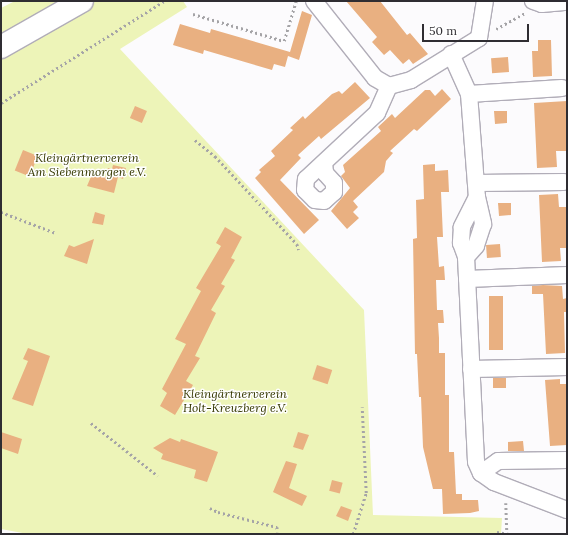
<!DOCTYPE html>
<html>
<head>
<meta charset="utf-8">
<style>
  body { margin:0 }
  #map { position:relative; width:568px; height:535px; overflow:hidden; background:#fcfbfd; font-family:Lora,serif }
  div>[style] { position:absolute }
  .green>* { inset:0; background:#edf4b8 }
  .building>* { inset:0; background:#e9b081; transform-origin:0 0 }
  .path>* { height:2.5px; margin-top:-1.25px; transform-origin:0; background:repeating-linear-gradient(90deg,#a5a4a7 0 2px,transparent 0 5px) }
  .roads { filter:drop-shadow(1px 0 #b1adb8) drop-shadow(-1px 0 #b1adb8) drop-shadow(0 1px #b1adb8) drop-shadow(0 -1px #b1adb8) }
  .minor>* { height:16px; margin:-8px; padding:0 8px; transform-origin:8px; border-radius:8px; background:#fff }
  .secondary>* { height:22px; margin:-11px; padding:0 11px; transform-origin:11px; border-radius:11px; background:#fff }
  span { translate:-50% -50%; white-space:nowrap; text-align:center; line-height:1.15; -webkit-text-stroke:3px #fff; paint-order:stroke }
  .park-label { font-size:12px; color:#363901; font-style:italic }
  .frame { position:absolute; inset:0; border:2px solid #2f2d32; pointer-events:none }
  .scale { position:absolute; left:422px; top:24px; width:107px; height:18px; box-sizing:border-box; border:2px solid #2f2d32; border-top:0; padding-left:5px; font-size:12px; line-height:14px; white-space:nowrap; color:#2f2d32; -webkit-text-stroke:3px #fff; paint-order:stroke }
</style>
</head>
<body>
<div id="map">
  <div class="green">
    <div style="clip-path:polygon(15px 1px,183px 1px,187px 7px,120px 49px,364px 310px,373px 515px,502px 518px,501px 534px,28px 534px,1px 529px,1px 8px)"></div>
  </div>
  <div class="building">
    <div style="clip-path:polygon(346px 1px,380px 1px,407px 35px,410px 33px,428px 54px,413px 64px,409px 59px,403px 64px,390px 50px,384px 55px,372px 42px,377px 37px)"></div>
    <div style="clip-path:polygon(302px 11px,312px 15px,299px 60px,288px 56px,285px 67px,274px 64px,272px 70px,204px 50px,203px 54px,173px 45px,180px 24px,210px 33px,211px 29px,290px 52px)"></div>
    <div style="clip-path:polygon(538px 40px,551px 40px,552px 76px,533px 77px,532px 51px,538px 51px)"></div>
    <div style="left:508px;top:57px;width:15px;height:17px;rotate:86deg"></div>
    <div style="clip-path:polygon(355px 82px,370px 98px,321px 139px,319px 136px,298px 155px,301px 158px,280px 180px,319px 220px,304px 234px,255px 178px,261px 172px,259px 170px,275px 156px,271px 151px,293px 130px,290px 128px,303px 116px,305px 119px,332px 94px,339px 91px,342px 94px)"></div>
    <div style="clip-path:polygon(442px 89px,451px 99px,417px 131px,414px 129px,390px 151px,393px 153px,386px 161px,384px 172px,353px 201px,358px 207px,353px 212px,359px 218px,347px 229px,331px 211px,350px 188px,341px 176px,345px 172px,343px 165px,381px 131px,378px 127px,392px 114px,395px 118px,425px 90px,430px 90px,435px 96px)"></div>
    <div style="clip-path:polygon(567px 101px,567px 151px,556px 151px,557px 167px,537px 168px,534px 103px)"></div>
    <div style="left:135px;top:106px;width:13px;height:13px;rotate:23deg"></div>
    <div style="clip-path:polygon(494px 111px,507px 111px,507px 123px,495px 124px)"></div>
    <div style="left:23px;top:150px;width:16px;height:22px;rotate:22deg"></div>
    <div style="clip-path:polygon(435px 164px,435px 171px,448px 170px,449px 192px,441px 192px,443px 237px,437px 237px,439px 267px,444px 266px,445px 280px,436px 280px,437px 310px,443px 310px,444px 323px,438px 323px,439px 338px,439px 353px,445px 353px,445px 395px,449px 395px,449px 452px,454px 452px,456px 494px,462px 494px,462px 500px,478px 500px,479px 511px,470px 513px,443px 514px,442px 489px,433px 489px,423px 447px,421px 397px,419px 397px,417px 354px,415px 354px,413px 239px,417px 238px,416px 200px,424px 199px,423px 165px)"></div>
    <div style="clip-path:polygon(113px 165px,126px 168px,123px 179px,118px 177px,114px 193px,87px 186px,93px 172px,106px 177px,108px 168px,112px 169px)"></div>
    <div style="clip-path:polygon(558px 194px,559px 207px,567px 207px,567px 248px,560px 248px,561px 261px,542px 262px,539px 195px)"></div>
    <div style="clip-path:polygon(498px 203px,511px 203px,511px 215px,499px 216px)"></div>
    <div style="clip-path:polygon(95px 212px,105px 215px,103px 225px,92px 223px)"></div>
    <div style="clip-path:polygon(225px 227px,242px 237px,231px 258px,235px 260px,221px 284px,225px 286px,211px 310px,216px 313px,195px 356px,200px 358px,186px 381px,193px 385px,175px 415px,160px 406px,167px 393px,162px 389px,186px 344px,175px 339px,201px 291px,196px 288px,221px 246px,216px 243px)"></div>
    <div style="clip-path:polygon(94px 239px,87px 264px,64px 256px,69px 245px,74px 247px)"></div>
    <div style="left:500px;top:244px;width:13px;height:14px;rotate:86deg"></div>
    <div style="clip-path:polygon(543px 285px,562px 286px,563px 299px,567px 298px,567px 312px,564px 312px,565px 353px,546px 354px,543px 294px,532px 294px,532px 286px)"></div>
    <div style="left:489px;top:296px;width:14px;height:54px"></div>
    <div style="clip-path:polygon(28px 348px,50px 356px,33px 406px,12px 399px,28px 361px,23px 359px)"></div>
    <div style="left:317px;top:365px;width:16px;height:15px;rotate:18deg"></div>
    <div style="left:493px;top:378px;width:13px;height:10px"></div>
    <div style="clip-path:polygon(560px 379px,560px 384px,567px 384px,567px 445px,550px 446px,545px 380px)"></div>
    <div style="clip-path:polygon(1px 432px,22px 439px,18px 454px,1px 448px)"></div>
    <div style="clip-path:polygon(298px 432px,309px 435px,303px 450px,293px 447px)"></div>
    <div style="clip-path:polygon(170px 438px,180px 442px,181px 439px,218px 452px,207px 482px,194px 478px,196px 470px,161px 459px,163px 454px,153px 448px)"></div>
    <div style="clip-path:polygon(523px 441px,524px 451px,508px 451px,508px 442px)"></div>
    <div style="clip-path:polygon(286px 461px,297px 464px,289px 488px,307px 496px,302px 506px,273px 492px)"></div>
    <div style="left:332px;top:480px;width:11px;height:11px;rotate:15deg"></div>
    <div style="clip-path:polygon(341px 506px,352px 510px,348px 521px,336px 516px)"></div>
  </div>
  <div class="path">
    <div style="left:193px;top:14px;width:95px;rotate:16.5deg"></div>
    <div style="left:284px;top:41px;width:42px;rotate:-73.3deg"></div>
    <div style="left:496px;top:29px;width:33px;rotate:-29deg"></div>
    <div style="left:1px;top:103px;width:192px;rotate:-32deg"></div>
    <div style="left:195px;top:140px;width:26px;rotate:39deg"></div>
    <div style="left:215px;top:156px;width:120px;rotate:47deg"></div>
    <div style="left:297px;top:244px;width:6px;rotate:72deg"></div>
    <div style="left:1px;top:212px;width:59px;rotate:20.9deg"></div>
    <div style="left:91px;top:423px;width:85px;rotate:38.3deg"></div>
    <div style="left:506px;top:503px;width:31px;rotate:88deg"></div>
    <div style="left:210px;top:508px;width:9px;rotate:27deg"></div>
    <div style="left:218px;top:512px;width:61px;rotate:14.3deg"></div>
    <div style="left:277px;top:527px;width:5px;rotate:79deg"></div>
    <div style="left:497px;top:532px;width:12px;rotate:9deg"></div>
    <div style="left:353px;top:534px;width:43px;rotate:-72.4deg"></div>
    <div style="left:366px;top:493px;width:86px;rotate:-92.7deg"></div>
  </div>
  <div class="roads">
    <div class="minor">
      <div style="left:314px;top:1px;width:98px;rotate:51.6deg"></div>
      <div style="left:375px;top:78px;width:16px;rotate:30deg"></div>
      <div style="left:389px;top:86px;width:23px;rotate:-15deg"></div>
      <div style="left:411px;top:80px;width:80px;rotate:-31.7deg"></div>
      <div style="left:479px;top:38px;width:37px;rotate:-81deg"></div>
      <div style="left:533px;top:1px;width:9px;rotate:18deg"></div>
      <div style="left:542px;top:4px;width:25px;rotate:-5deg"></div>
      <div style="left:451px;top:54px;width:44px;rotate:65.8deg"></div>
      <div style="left:469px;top:94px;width:103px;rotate:85.6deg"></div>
      <div style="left:477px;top:197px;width:28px;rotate:77deg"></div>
      <div style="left:483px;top:224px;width:23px;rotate:108deg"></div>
      <div style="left:476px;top:246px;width:15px;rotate:132deg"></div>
      <div style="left:469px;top:94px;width:93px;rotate:-3.7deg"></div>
      <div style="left:324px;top:163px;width:10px;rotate:84deg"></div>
      <div style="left:325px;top:173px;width:13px;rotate:48deg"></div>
      <div style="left:334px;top:183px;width:9px;rotate:90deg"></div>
      <div style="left:334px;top:192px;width:13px;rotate:138deg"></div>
      <div style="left:324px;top:201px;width:9px;rotate:-174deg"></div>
      <div style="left:315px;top:200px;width:14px;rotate:-135deg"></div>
      <div style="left:305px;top:190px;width:11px;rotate:-85deg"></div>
      <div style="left:306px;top:179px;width:97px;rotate:-42.9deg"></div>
      <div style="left:377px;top:113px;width:30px;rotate:-66deg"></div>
      <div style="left:476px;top:183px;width:88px;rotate:-0.7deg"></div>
      <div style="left:477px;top:197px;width:34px;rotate:117deg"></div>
      <div style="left:462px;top:227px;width:16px;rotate:94deg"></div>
      <div style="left:461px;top:243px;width:15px;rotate:70deg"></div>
      <div style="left:466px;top:257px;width:205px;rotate:87.2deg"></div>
      <div style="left:476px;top:462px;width:12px;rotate:66deg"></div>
      <div style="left:481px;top:473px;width:16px;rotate:35deg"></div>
      <div style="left:494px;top:482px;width:78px;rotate:21deg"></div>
      <div style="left:467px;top:279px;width:100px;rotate:-2.3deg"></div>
      <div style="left:471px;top:369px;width:96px;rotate:-1.2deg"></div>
      <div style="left:481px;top:473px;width:21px;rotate:-35deg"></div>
      <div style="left:498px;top:461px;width:69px;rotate:-0.8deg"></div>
    </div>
    <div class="secondary">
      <div style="left:1px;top:47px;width:93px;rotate:-29.6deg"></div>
    </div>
  </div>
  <div class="park-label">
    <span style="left:87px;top:165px">Kleingärtnerverein<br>Am Siebenmorgen e.V.</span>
    <span style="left:235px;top:401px">Kleingärtnerverein<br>Holt-Kreuzberg e.V.</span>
  </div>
  <div class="frame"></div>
  <div class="scale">50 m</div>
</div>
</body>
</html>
